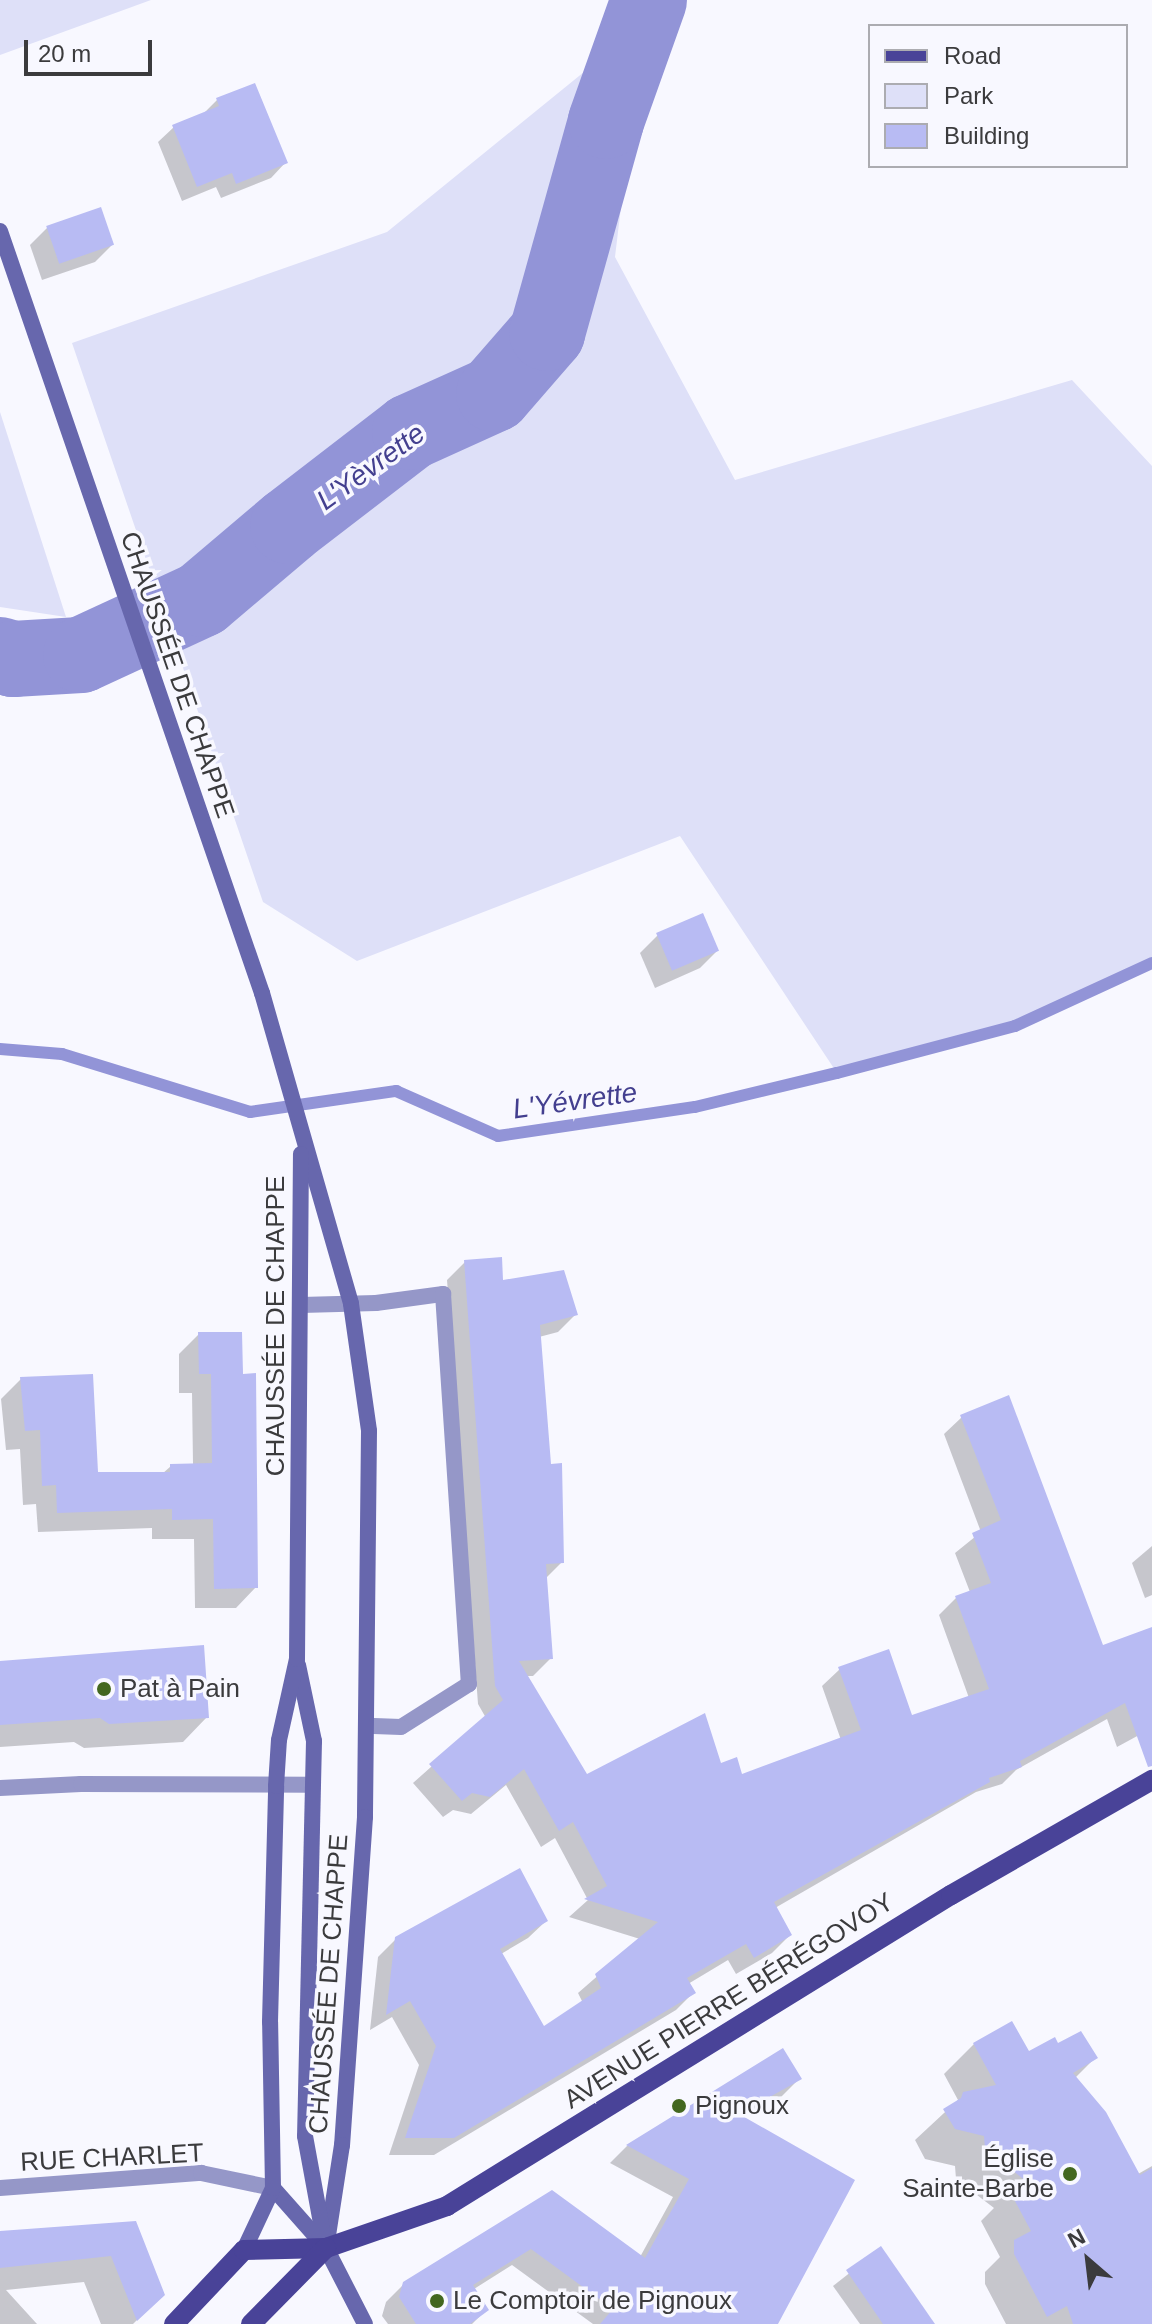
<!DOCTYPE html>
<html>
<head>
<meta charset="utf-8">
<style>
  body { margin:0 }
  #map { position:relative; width:1152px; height:2324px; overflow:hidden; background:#f8f8ff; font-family:Arial,sans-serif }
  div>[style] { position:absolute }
  .green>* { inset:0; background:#dee0f8 }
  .shadow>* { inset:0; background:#0003 }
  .stream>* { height:12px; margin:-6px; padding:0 6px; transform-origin:6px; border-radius:6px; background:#9294d7 }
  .river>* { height:76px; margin:-38px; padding:0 38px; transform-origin:38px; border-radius:38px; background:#9294d7 }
  .building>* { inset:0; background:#b8bbf3; transform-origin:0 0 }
  .lane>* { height:16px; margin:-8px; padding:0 8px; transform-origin:8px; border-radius:8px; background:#9597c8 }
  .street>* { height:16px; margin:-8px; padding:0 8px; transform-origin:8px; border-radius:8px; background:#9597c8 }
  .secondary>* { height:16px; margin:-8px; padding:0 8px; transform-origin:8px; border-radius:8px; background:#6767ad }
  .primary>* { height:20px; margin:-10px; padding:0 10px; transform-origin:10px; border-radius:10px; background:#494398 }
  .dots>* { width:22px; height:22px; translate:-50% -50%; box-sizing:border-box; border:4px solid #f8f8ff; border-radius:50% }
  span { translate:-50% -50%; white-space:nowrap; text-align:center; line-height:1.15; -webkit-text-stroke:7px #f8f8ff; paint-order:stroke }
  .street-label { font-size:26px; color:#3b3b3d }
  .poi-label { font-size:26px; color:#3b3b3d }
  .left { translate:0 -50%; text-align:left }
  .right { translate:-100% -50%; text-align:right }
  .water-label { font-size:28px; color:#433f8f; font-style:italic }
  .legend { position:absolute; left:868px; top:24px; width:260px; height:144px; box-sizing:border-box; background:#f8f8ff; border:2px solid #acacb1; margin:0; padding:10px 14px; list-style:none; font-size:24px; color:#3b3b3d }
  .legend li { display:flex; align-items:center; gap:16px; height:40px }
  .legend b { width:40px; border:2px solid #acacb1 }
  .north { position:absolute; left:1048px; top:2220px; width:80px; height:80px; -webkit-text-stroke:6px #f8f8ff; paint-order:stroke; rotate:332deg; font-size:22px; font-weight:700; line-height:32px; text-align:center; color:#3b3b3d }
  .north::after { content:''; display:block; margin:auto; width:28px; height:36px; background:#3b3b3d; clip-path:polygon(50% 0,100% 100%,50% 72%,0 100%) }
  .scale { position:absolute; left:24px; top:40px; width:128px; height:36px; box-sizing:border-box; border:4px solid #3b3b3d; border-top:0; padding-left:10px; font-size:24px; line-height:28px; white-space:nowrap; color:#3b3b3d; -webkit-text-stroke:6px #f8f8ff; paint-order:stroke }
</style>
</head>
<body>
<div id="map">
  <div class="green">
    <div style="clip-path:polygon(0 0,151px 0,0 55px)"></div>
    <div style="clip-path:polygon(643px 24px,615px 257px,735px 480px,1072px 380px,1152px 466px,1152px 963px,1015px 1026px,837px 1073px,680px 836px,357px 961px,263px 902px,72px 343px,387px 232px)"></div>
    <div style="clip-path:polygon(0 412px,66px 617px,0 607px)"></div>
  </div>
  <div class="shadow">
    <div style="clip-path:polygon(217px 100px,286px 162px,271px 178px,221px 198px,216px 187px,182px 201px,158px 142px,174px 127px,202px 115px)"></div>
    <div style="clip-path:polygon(100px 209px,112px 245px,95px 262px,42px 280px,30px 245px,47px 228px)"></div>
    <div style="clip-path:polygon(702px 916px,717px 951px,700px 968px,655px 988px,640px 953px,657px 936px)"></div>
    <div style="clip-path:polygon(465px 1262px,501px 1282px,576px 1314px,558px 1332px,539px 1337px,549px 1467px,562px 1562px,545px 1579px,551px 1658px,533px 1676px,526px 1676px,587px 1777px,719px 1765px,741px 1777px,841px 1740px,822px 1686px,840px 1669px,911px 1718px,969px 1698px,939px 1615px,957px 1597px,970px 1592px,955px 1553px,981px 1532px,944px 1434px,962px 1417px,1102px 1648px,1152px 1665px,1152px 1728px,1117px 1747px,1107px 1719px,1016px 1770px,1002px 1784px,976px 1792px,775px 1908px,790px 1935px,772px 1953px,736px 1974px,728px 1960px,688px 1984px,693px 1993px,676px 2010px,434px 2155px,389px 2155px,419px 2065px,392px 2017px,370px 2030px,378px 1957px,396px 1939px,546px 1921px,528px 1938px,501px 1954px,544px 2029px,583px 2003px,578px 1993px,640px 1939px,569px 1917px,588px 1900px,555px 1838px,541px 1847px,506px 1785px,471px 1814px,453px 1810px,443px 1817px,413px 1783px,486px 1718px,478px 1704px,447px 1280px)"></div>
    <div style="clip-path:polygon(199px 1334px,240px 1334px,256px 1587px,236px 1608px,195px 1608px,194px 1539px,152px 1539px,152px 1528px,38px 1532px,36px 1504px,23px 1505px,20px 1449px,6px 1450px,1px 1399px,21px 1379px,96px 1474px,162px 1474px,171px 1466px,193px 1465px,192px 1393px,179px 1393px,179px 1354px)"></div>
    <div style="clip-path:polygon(1152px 1546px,1152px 1595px,1145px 1598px,1132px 1563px)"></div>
    <div style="clip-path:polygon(0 1663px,207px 1717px,183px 1742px,84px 1748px,74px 1742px,0 1747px)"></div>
    <div style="clip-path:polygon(974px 2044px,1028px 2054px,1057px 2046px,1096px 2057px,1075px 2078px,1138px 2174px,1152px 2166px,1152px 2324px,1006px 2324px,985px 2284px,985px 2272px,1000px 2257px,981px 2221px,994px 2208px,956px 2179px,955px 2166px,925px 2159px,915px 2140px,958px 2100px,944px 2074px)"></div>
    <div style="clip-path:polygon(783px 2050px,800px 2078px,782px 2096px,742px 2119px,776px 2324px,593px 2324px,512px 2265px,474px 2289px,486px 2310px,472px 2324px,388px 2324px,382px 2316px,386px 2302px,404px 2284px,552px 2192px,640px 2257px,673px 2197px,610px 2163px,627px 2146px)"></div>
    <div style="clip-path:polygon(135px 2224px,162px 2295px,133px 2324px,101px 2324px,84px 2282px,6px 2290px,37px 2324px,0 2324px,0 2233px)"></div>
    <div style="clip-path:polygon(880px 2249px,932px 2324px,860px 2324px,833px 2286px)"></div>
  </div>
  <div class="stream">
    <div style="left:0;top:1049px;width:62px;rotate:4.6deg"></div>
    <div style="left:62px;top:1054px;width:197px;rotate:17.1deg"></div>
    <div style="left:250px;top:1112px;width:148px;rotate:-8.2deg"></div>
    <div style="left:396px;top:1091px;width:111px;rotate:23.8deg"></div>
    <div style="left:498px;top:1136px;width:199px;rotate:-8.4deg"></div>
    <div style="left:695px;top:1107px;width:146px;rotate:-13.5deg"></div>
    <div style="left:837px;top:1073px;width:184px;rotate:-14.8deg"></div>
    <div style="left:1015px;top:1026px;width:151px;rotate:-24.7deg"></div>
  </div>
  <div class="river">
    <div style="left:0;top:655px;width:14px;rotate:17deg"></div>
    <div style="left:13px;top:659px;width:68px;rotate:-3.4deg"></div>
    <div style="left:81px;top:655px;width:133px;rotate:-24.8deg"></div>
    <div style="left:202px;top:599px;width:113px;rotate:-40.3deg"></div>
    <div style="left:288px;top:526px;width:154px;rotate:-37.6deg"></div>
    <div style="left:410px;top:432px;width:92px;rotate:-24.3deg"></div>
    <div style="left:494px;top:394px;width:81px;rotate:-49deg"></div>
    <div style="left:547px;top:333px;width:220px;rotate:-74.4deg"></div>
    <div style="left:606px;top:121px;width:128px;rotate:-70.4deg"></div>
  </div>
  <div class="building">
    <div style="clip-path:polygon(255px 83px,288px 163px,236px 184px,232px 173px,197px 187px,172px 125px,219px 106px,216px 98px)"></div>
    <div style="left:101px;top:207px;width:40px;height:58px;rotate:71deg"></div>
    <div style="left:703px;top:913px;width:41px;height:51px;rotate:67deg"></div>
    <div style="clip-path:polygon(502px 1257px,503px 1280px,564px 1270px,578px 1315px,540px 1325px,551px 1464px,562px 1463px,564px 1563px,546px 1564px,553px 1659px,519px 1661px,587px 1774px,705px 1713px,721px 1763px,737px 1757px,742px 1774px,861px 1730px,838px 1667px,889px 1649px,912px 1715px,989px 1689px,955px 1596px,991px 1583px,972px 1533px,1001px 1520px,960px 1415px,1009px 1395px,1103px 1645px,1152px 1627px,1152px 1766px,1148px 1767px,1125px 1703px,1020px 1761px,1022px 1767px,989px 1778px,990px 1782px,774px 1902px,792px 1935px,754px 1958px,746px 1944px,687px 1978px,696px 1993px,454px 2138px,405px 2138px,436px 2046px,410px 2001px,386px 2015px,395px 1937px,520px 1868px,548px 1921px,500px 1949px,544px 2026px,601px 1988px,595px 1974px,658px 1922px,584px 1899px,607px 1886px,573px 1822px,559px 1831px,524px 1769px,490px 1797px,472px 1793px,462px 1801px,429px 1764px,503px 1700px,495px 1686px,464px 1260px)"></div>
    <div style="clip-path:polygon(198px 1332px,242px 1332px,243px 1374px,256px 1373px,258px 1588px,214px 1589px,213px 1519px,172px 1520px,172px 1509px,57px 1513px,56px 1485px,42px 1486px,40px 1430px,25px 1431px,20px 1377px,93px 1374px,98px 1472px,170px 1472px,170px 1464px,212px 1463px,211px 1374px,199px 1374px)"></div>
    <div style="clip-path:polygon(204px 1645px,209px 1718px,109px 1724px,100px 1718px,0 1725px,0 1661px)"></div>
    <div style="clip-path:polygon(1012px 2021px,1029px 2051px,1055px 2037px,1058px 2043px,1081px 2031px,1098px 2058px,1073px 2073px,1106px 2112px,1140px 2175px,1152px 2168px,1152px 2324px,1073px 2324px,1067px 2306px,1047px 2317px,1014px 2254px,1014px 2240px,1031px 2231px,1009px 2190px,1026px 2181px,985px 2149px,984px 2136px,955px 2129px,943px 2109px,961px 2098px,963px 2092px,996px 2085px,973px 2043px)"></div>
    <div style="clip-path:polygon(783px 2048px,802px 2079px,739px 2114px,855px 2180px,778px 2324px,600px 2324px,613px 2309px,531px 2249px,473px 2285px,489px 2310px,470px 2324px,416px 2324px,399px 2297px,403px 2282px,552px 2190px,645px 2258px,689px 2179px,626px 2145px)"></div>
    <div style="clip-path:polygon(136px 2221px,165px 2295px,137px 2321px,111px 2256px,0 2268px,0 2231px)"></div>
    <div style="clip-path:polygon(881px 2246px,935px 2324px,883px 2324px,846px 2270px)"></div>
  </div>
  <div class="lane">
    <div style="left:0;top:1788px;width:81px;rotate:-2.8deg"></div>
    <div style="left:81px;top:1784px;width:230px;rotate:0.2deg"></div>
  </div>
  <div class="street">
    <div style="left:301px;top:1305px;width:75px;rotate:-1.5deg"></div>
    <div style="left:376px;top:1303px;width:68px;rotate:-7.7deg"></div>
    <div style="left:443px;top:1294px;width:391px;rotate:86.2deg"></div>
    <div style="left:469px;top:1684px;width:80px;rotate:147.7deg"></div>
    <div style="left:401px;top:1727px;width:34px;rotate:-178deg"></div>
    <div style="left:0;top:2188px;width:202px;rotate:-4.3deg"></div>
    <div style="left:201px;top:2173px;width:74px;rotate:11.8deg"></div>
  </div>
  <div class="secondary">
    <div style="left:0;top:231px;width:806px;rotate:71.03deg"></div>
    <div style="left:262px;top:993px;width:323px;rotate:74deg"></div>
    <div style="left:351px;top:1304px;width:128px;rotate:81.9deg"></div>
    <div style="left:369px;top:1431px;width:386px;rotate:90.6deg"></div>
    <div style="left:365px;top:1817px;width:329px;rotate:94deg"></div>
    <div style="left:342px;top:2145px;width:104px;rotate:98.8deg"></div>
    <div style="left:298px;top:1665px;width:78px;rotate:78.1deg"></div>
    <div style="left:314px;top:1741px;width:395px;rotate:91.3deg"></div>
    <div style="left:305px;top:2136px;width:100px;rotate:79.6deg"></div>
    <div style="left:273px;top:2188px;width:80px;rotate:48.5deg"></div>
    <div style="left:326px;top:2248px;width:85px;rotate:62.8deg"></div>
    <div style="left:244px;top:2250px;width:68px;rotate:-64.9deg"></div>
    <div style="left:273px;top:2188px;width:166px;rotate:-91deg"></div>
    <div style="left:270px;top:2022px;width:236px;rotate:-88.5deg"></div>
    <div style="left:276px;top:1786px;width:46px;rotate:-86.3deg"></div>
    <div style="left:279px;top:1740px;width:83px;rotate:-77.5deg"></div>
    <div style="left:297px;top:1659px;width:505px;rotate:-89.55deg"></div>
  </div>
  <div class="primary">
    <div style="left:174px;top:2324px;width:102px;rotate:-46.6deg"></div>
    <div style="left:244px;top:2250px;width:82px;rotate:-1.4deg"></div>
    <div style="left:326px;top:2248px;width:128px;rotate:-19.1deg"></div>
    <div style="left:447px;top:2206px;width:592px;rotate:-31.68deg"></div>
    <div style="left:951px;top:1895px;width:232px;rotate:-29.8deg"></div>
    <div style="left:251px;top:2324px;width:107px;rotate:-45.4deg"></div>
  </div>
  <div class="dots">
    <div style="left:104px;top:1689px;background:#43671f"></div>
    <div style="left:679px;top:2106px;background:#43671f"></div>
    <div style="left:1070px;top:2174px;background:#43671f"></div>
    <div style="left:437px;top:2301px;background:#43671f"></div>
  </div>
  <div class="street-label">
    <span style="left:177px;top:675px;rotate:71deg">CHAUSSÉE DE CHAPPE</span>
    <span style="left:276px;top:1326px;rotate:-90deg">CHAUSSÉE DE CHAPPE</span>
    <span style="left:329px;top:1984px;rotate:-86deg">CHAUSSÉE DE CHAPPE</span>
    <span style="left:729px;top:2001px;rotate:-32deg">AVENUE PIERRE BÉRÉGOVOY</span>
    <span style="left:112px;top:2158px;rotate:-3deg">RUE CHARLET</span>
  </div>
  <div class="poi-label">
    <span class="left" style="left:120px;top:1689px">Pat à Pain</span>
    <span class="left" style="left:695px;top:2106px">Pignoux</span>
    <span class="right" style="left:1054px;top:2174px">Église<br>Sainte-Barbe</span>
    <span class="left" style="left:453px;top:2301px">Le Comptoir de Pignoux</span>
  </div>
  <div class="water-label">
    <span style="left:371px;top:467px;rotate:-36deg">L'Yèvrette</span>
    <span style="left:575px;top:1101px;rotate:-8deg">L'Yévrette</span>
  </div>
  <ul class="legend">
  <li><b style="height:10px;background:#494398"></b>Road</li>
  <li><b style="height:22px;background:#dee0f8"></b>Park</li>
  <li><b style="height:22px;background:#b8bbf3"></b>Building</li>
  </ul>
  <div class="north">N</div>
  <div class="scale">20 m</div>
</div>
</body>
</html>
